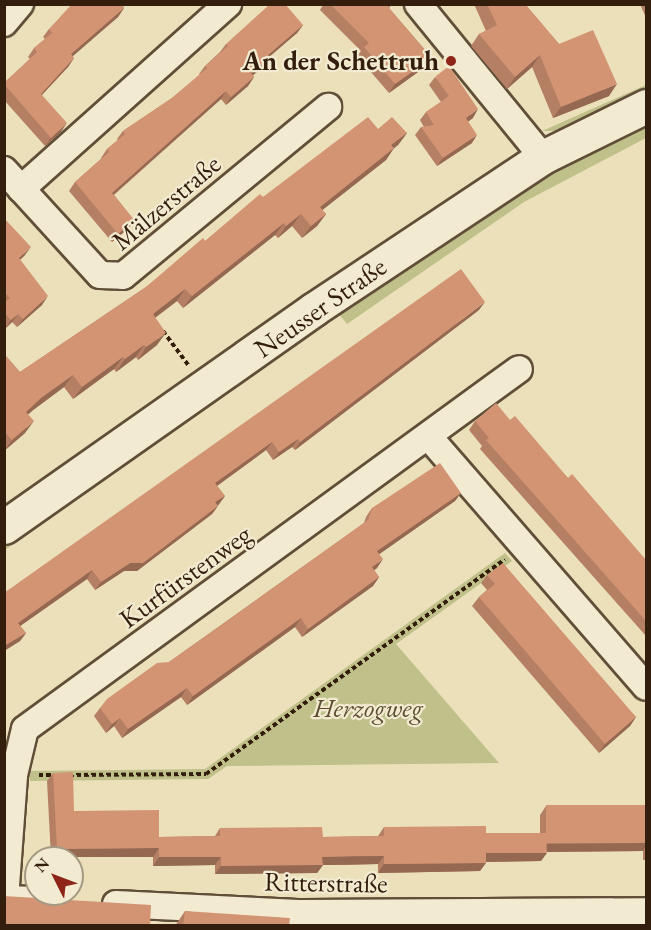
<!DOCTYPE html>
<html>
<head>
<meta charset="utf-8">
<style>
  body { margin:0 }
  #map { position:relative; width:651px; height:930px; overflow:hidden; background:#ebe0ba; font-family:"EB Garamond",serif }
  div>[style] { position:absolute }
  .green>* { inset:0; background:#c0c08a }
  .path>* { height:4px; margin-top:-2px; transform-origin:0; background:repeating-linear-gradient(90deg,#331d0c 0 4.5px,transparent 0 7.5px) }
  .roads { filter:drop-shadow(2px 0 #614e38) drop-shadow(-2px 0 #614e38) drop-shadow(0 2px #614e38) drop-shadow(0 -2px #614e38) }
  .street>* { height:26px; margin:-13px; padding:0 13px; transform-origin:13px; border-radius:13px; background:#f2ebd2 }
  .secondary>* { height:33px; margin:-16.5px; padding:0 16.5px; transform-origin:16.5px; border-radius:16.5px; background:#f2ebd2 }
  .wall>* { inset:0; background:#b57f64 }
  .shaded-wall>* { inset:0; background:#946851 }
  .building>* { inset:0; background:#d39474; transform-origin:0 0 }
  .dots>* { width:16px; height:16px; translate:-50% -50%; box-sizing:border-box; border:3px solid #f2ebd2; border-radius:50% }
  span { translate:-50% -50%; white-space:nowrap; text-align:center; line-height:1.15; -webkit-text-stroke:4.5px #f2ebd2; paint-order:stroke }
  .poi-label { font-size:27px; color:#331d0c; font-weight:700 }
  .right { translate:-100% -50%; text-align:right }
  .street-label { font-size:27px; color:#331d0c }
  .park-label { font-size:27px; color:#5d4e32; font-style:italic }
  .frame { position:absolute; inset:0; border:6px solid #331d0c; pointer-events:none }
  .north { position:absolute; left:24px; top:846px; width:60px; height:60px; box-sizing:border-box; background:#f2ebd2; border:2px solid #a69983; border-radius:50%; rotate:312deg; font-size:16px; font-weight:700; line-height:24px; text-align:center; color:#331d0c }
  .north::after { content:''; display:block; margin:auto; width:21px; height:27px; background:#8f2418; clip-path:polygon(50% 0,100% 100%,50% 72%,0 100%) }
</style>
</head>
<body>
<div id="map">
  <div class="green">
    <div style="clip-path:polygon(646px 85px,646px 92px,565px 131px,542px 131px)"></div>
    <div style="clip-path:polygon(646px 117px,646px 138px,524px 202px,347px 324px,335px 309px,475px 210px)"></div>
    <div style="clip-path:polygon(312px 326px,316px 332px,5px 550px,5px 544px)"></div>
    <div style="clip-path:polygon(505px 553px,512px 561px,396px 644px,499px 763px,227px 766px,208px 779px,30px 781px,29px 771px,205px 769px)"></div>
  </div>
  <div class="path">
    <div style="left:163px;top:331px;width:44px;rotate:53.4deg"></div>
    <div style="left:39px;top:775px;width:16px"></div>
    <div style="left:69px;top:775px;width:137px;rotate:-0.4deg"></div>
    <div style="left:206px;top:774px;width:368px;rotate:-35.7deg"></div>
  </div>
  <div class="roads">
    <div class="street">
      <div style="left:418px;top:4px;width:198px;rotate:50.8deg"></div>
      <div style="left:4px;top:23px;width:25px;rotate:-50deg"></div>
      <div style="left:4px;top:170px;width:142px;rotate:47.6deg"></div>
      <div style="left:100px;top:275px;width:23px;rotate:2deg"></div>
      <div style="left:123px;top:276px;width:266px;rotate:-39.5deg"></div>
      <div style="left:21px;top:189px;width:278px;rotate:-41.8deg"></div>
      <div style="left:428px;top:436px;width:332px;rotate:49deg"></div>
      <div style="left:35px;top:900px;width:30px;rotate:-178deg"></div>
      <div style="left:5px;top:899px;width:124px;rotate:-85.8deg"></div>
      <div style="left:14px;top:775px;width:47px;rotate:-76.6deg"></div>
      <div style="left:25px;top:729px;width:611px;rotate:-36.08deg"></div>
      <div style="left:116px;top:904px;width:187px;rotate:2.8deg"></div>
      <div style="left:303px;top:913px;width:343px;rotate:-0.3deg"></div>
    </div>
    <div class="secondary">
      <div style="left:4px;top:527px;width:379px;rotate:-35.1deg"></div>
      <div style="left:314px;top:309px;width:275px;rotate:-33.6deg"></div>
      <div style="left:543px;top:157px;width:115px;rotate:-26.3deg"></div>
    </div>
  </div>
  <div class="wall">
    <div style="clip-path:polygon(125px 4px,123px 7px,124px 8px,118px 17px,72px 56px,74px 58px,68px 67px,42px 95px,61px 132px,45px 146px,4px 100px,4px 83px,30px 59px,28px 57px,34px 48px,45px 39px,43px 37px,49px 29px)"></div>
    <div style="clip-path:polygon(392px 4px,389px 8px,432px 58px,425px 67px,389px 93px,357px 56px,361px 51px,320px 10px,323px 5px)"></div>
    <div style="clip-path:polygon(474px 4px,525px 4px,559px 44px,609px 96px,553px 118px,532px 67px,507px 89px,471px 46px,479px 34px,486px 31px)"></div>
    <div style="clip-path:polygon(640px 4px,646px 4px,646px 18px)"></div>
    <div style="clip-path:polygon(303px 25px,297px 33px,269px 57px,270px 58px,264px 66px,253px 75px,254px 77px,248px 86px,226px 105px,221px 99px,114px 195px,134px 220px,129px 228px,112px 242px,69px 191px,75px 182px,102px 158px,101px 158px,107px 149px,118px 140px,117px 139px,123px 131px,172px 98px,200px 75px,199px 74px,205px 66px,220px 52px,226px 44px)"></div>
    <div style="clip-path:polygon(435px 77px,473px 118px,468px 121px,472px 143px,437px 166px,415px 135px,421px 127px,424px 127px,420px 120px,426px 112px,441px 102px,429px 85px)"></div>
    <div style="clip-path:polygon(378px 129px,407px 133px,398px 145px,394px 148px,386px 160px,322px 210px,326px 214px,317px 226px,302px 238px,292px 226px,278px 238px,275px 235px,183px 308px,177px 301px,155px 318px,157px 345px,138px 360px,136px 357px,116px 372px,114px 369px,73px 399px,64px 387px,28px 414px,25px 433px,4px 451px,5px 355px,20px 372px,146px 287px,205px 241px,263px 197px)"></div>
    <div style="clip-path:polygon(4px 218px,25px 255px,20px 260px,42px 305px,17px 327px,12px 322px,6px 328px,4px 327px)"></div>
    <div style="clip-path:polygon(479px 310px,295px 450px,292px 447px,273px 460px,266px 450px,217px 486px,225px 496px,212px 514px,137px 571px,124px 571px,95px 590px,87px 579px,20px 626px,26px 633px,20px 641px,4px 651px,4px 593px)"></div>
    <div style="clip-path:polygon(510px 420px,568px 478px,646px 560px,646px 636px,480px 449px,482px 446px,469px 430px,475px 421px)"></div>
    <div style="clip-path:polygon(461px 493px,455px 501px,379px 554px,377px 568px,374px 570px,379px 577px,373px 586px,302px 637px,295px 627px,187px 705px,181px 697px,122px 738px,114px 726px,106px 733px,94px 716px,100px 708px,169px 662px,364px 523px,366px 517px,372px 508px)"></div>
    <div style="clip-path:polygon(487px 575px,636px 717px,630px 726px,599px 753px,472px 606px,479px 597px,487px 590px,481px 583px)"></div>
    <div style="clip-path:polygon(53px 773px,74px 811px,159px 837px,215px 836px,220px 828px,323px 837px,378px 836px,384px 827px,486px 833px,540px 833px,540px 815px,546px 806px,646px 805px,646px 860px,643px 860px,643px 851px,547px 852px,541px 861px,486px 862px,480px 871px,378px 873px,378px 864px,347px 865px,323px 865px,317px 873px,215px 874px,215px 865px,153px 866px,153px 857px,51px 857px,47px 781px)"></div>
    <div style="clip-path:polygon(185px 911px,289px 926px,175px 926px)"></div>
  </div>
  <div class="shaded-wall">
    <div style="clip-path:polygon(124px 8px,118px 17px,65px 63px,71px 54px)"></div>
    <div style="clip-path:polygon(303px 25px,297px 33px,262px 63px,268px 55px)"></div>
    <div style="clip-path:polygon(540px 55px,532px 67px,507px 89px,515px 77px)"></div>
    <div style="clip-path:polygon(74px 58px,68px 67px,35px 102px,41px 94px)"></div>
    <div style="clip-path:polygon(270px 58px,264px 66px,245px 82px,251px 73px)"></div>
    <div style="clip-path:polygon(432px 58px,425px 67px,389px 93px,395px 84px)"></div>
    <div style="clip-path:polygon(254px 77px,248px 86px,226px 105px,231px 97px)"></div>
    <div style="clip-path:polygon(617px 84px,609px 96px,553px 118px,561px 107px)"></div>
    <div style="clip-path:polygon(226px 91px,221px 99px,106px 201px,112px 193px)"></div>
    <div style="clip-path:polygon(478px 109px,473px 118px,461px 127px,466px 118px)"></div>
    <div style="clip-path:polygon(67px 123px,61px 132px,45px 146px,51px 138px)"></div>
    <div style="clip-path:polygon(407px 133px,398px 145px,383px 157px,391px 145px)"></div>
    <div style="clip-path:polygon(477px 135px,472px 143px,437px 166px,443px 158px)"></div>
    <div style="clip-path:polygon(394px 148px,386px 160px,311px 219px,320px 207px)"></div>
    <div style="clip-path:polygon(301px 214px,292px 226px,278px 238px,286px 226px)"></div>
    <div style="clip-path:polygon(326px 214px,317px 226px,302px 238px,311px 226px)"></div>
    <div style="clip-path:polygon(134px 220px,129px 228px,112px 242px,118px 234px)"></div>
    <div style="clip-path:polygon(284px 223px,275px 235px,183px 308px,192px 296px)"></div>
    <div style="clip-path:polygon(31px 247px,25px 255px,13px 266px,19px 258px)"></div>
    <div style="clip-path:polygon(185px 289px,177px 301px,144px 326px,153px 314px)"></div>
    <div style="clip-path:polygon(48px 296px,42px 305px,17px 327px,23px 319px)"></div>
    <div style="clip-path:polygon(485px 302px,479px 310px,295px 450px,300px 442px)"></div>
    <div style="clip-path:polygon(18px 314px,12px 322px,6px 328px,11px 320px)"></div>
    <div style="clip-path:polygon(166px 333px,157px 345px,138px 360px,146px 347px)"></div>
    <div style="clip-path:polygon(144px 345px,136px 357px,116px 372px,125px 359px)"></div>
    <div style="clip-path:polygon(123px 357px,114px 369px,73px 399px,82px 387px)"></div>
    <div style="clip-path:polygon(73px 375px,64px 387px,33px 410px,18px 424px,26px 412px,41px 398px)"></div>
    <div style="clip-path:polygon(34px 421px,25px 433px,4px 451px,12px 440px)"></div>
    <div style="clip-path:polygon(298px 439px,292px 447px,273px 460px,279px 452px)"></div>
    <div style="clip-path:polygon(272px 442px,266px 450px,210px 491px,215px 483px)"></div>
    <div style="clip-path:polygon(461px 493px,455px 501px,371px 560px,377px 551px)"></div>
    <div style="clip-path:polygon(225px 496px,219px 504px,209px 511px,215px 502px)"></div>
    <div style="clip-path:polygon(218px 506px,212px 514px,137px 571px,124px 571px,95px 590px,101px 582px)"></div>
    <div style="clip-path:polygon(383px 559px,377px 568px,366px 576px,372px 567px)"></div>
    <div style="clip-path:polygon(92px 570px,87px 579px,13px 631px,18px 623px)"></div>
    <div style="clip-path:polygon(379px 577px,373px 586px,302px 637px,308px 629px)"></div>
    <div style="clip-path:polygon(301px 618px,295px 627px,187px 705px,193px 696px)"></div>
    <div style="clip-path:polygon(26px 633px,20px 641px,4px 651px,4px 646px)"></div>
    <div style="clip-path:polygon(187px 688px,181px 697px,122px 738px,128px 729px)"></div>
    <div style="clip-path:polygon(636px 717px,630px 726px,599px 753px,605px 744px)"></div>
    <div style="clip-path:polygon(120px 718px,114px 726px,106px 733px,112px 724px)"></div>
    <div style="clip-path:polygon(646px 843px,646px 846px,643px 851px,541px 852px,547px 844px)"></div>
    <div style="clip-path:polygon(159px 848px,153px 857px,51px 857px,57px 849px)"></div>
    <div style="clip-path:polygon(486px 853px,547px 853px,541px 861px,480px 862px)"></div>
    <div style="clip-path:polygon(384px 856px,378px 864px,323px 865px,317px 873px,215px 874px,221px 866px,322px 857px)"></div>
    <div style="clip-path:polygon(159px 857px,221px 857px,215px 865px,153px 866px)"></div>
    <div style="clip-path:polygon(486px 863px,480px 871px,378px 873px,384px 864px)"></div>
  </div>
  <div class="building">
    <div style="clip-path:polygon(72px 4px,121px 4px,124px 8px,71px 54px,74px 58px,41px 94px,67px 123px,51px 138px,4px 84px,4px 83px,37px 52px,34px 48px,52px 33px,49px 29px)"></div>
    <div style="clip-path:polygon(270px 4px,285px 4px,303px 25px,268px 55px,270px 58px,251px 73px,254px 77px,231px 97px,226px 91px,112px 193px,134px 220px,118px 234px,75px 182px,109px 152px,107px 149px,125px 134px,123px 131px,172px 98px,207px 68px,205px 66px,228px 46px,226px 44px)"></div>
    <div style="clip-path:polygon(330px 4px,391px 4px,388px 7px,432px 58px,395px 84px,364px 47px,369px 43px)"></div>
    <div style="clip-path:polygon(487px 4px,525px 4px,559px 44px,593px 30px,617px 84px,561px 107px,540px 55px,515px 77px,479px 34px,497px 25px)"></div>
    <div style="clip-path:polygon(449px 66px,478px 109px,466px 118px,477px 135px,443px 158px,421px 127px,434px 125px,426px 112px,449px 96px,435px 77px)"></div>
    <div style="clip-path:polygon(368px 117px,378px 129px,392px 117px,407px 133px,391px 145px,394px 148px,320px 207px,326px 214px,311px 226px,301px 214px,286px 226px,284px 223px,192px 296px,185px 289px,153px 314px,166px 333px,146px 347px,144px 345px,125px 359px,123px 357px,82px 387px,73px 375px,41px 398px,26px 412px,34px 421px,12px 440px,4px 431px,5px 355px,20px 372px,146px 287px,203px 238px,205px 241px,260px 194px,263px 197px)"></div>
    <div style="clip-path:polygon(4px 218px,31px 247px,19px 258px,48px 296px,23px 319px,18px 314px,11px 320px,4px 312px,4px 303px,10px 298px,4px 292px,4px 271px,6px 269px,4px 268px)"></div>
    <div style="clip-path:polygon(461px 269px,485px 302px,300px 442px,298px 439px,279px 452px,272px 442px,215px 483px,225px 496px,215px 502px,218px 506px,143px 563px,130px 563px,101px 582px,92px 570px,18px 623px,26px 633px,4px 646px,4px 593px)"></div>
    <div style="clip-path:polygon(496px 403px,510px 420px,515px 416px,568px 478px,572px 474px,646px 560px,646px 621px,486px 440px,489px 438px,475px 421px)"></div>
    <div style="clip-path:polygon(440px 463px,461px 493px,377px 551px,383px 559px,372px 567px,379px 577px,308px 629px,301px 618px,193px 696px,187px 688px,128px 729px,120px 718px,112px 724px,100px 708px,107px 699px,157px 663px,169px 662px,202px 639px,368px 520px,372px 508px)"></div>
    <div style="clip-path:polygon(503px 563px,636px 717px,605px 744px,479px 597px,495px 584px,487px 575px)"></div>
    <div style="clip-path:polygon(73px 772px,74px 811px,159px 810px,159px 837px,220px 836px,220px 828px,322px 827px,323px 837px,384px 836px,384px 827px,486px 826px,486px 833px,546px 833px,547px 853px,486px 853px,486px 863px,384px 864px,384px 856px,353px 856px,322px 857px,323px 865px,221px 866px,221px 857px,159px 857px,159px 848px,57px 849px,53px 773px)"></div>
    <div style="left:646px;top:805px;width:38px;height:100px;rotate:90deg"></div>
    <div style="clip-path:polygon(4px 896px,151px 905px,150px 926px,4px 926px)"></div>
    <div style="clip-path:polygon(185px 911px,290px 918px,289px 926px,183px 926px)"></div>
  </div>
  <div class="dots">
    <div style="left:451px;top:61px;background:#8f2418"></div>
  </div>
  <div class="poi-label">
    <span class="right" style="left:439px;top:61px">An der Schettruh</span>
  </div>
  <div class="street-label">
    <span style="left:166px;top:202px;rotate:-40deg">Mälzerstraße</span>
    <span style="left:320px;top:307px;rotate:-35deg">Neusser Straße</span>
    <span style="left:185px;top:576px;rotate:-36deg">Kurfürstenweg</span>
    <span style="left:326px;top:882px;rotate:1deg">Ritterstraße</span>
  </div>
  <div class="park-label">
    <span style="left:368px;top:708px">Herzogweg</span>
  </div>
  <div class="frame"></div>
  <div class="north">N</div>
</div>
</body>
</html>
